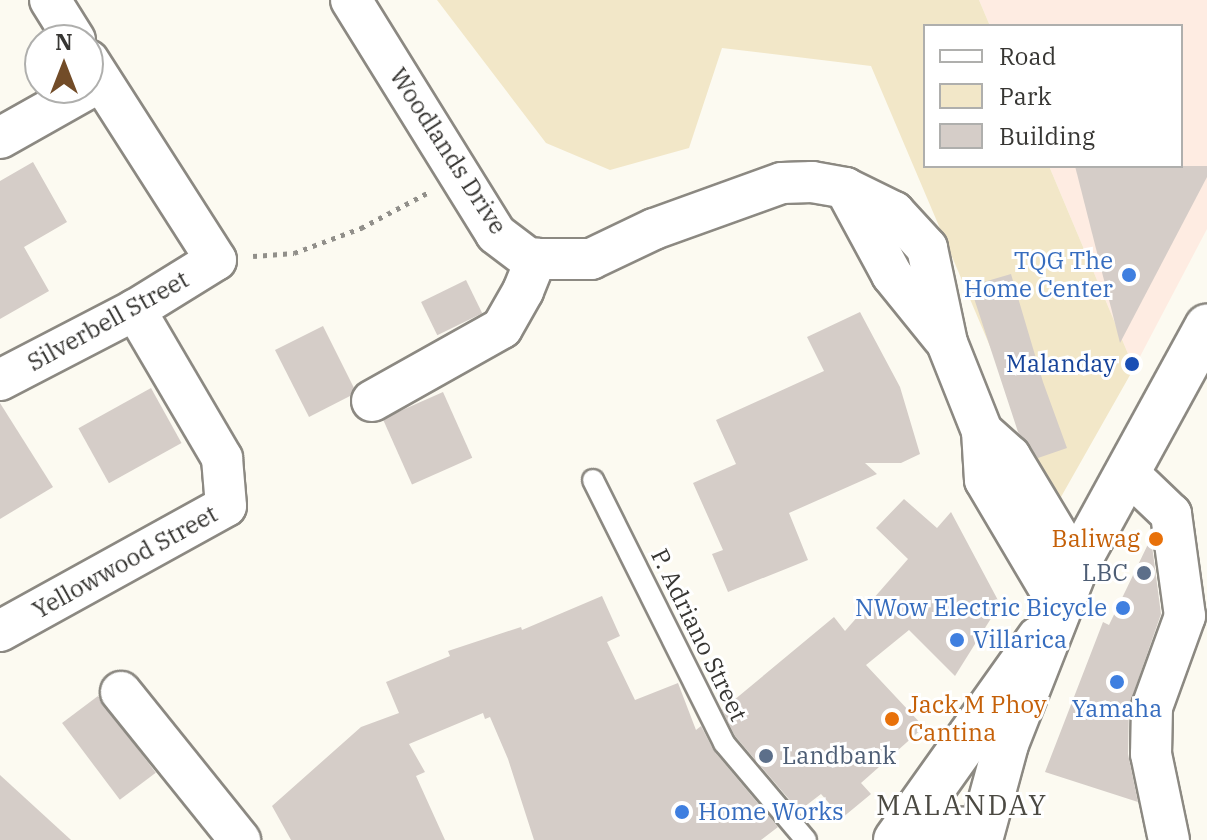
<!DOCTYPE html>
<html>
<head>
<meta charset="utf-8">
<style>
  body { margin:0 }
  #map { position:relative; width:1207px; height:840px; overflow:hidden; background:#fcfaf1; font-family:"IBM Plex Serif",serif }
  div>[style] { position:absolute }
  .industrial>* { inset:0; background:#feece2 }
  .green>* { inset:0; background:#f2e7c8 }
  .building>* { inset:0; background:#d5cdc8; transform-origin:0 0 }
  .path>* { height:5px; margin-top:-2.5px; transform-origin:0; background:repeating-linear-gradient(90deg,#918f8a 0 4px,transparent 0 10px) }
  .roads { filter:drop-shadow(2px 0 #8c8982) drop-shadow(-2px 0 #8c8982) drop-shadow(0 2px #8c8982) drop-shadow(0 -2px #8c8982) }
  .service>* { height:20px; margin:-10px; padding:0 10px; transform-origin:10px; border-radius:10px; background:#fff }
  .minor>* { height:40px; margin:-20px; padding:0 20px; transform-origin:20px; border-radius:20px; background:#fff }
  .secondary>* { height:44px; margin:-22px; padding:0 22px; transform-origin:22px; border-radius:22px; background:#fff }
  .trunk>* { height:44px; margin:-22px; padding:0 22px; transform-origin:22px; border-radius:22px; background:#fff }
  .dots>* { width:22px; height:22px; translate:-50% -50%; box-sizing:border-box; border:4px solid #fff; border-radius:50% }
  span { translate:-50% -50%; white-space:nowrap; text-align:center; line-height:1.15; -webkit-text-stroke:6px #fff; paint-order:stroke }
  .street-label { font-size:24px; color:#373633 }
  .shop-label { font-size:24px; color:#366cbe }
  .right { translate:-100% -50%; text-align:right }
  .left { translate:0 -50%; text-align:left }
  .transit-label { font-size:24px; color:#164399 }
  .food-label { font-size:24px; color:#c56008 }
  .service-label { font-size:24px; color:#4e5e75 }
  .quarter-label { font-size:28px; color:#4c4a43; letter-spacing:2px }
  .legend { position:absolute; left:923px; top:24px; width:260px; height:144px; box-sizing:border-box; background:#fff; border:2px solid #afafad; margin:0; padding:10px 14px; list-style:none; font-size:24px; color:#373633 }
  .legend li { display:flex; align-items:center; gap:16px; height:40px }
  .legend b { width:40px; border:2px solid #afafad }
  .north { position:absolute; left:24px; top:24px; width:80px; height:80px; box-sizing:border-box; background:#fff; border:2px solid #afafad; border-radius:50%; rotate:0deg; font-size:22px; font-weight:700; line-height:32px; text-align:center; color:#373633 }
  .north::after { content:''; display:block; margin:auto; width:28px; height:36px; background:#724c28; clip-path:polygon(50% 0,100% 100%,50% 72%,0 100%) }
</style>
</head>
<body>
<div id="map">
  <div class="industrial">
    <div style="clip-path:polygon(979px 0,1207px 0,1207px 229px,1134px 368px,1049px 166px,1181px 166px,1181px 26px,990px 26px)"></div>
  </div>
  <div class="green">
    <div style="clip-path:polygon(437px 0,979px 0,990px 26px,925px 26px,925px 166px,1049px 166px,1134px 368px,1057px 504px,871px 66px,722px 48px,689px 148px,610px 170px,546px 143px)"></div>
  </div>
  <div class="building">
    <div style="clip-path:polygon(33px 162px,67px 222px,24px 247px,49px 291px,0 319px,0 181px)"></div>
    <div style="clip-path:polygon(1075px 166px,1207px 166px,1207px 177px,1120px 343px)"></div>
    <div style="clip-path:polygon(1011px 274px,1043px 382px,1067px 448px,1038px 458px,1018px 432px,970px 286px)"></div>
    <div style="left:466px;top:280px;width:37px;height:50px;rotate:64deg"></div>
    <div style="clip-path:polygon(860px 312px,900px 387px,920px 454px,901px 463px,865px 463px,877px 474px,789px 513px,808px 560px,728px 592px,712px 554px,723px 550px,693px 483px,736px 464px,716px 420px,824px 371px,807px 337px)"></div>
    <div style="clip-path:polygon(323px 326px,354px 388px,350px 396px,309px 417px,275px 350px)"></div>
    <div style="left:151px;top:388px;width:63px;height:83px;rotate:61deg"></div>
    <div style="left:443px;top:392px;width:72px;height:66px;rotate:66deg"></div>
    <div style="clip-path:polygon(0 403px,53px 487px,0 519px)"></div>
    <div style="clip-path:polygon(904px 499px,937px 528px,951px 512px,1000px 604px,955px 676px,909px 630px,866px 665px,924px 727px,861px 783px,871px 794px,842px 818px,821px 794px,799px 811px,735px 736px,722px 710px,834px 617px,845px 631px,908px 559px,876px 528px)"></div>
    <div style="clip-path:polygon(1151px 538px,1161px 614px,1129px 706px,1128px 754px,1138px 802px,1045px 772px,1103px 622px,1109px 625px)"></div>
    <div style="clip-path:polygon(602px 596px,620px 636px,607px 642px,635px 700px,678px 683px,696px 730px,701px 726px,714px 751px,778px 827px,761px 840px,534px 840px,508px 759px,490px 717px,485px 719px,483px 713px,409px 744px,425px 772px,416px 776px,445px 840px,291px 840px,272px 806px,361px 727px,399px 713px,386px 682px,450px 656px,448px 651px,521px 627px,522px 630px)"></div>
    <div style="left:98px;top:696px;width:96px;height:45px;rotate:53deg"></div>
    <div style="clip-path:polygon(0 775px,71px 840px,0 840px)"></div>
  </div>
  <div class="path">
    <div style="left:253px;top:256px;width:41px;rotate:-4.2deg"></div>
    <div style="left:294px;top:253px;width:72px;rotate:-20.5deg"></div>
    <div style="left:361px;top:228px;width:77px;rotate:-27.9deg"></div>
  </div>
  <div class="roads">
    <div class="service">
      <div style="left:593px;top:480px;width:294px;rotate:63.5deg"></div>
      <div style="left:724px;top:743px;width:127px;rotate:49.8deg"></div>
    </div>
    <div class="minor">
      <div style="left:50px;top:0;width:47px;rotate:58deg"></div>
      <div style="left:351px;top:0;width:275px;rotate:58.2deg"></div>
      <div style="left:496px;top:234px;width:41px;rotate:37.1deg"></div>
      <div style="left:529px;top:259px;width:62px"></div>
      <div style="left:591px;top:259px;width:70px;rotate:-25.5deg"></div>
      <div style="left:654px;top:229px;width:136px;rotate:-19.8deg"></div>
      <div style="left:782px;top:183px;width:30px;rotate:-2deg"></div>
      <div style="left:812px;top:182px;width:34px;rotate:10deg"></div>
      <div style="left:845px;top:188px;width:55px;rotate:26.1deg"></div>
      <div style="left:894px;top:212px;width:49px;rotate:47.5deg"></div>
      <div style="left:927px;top:248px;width:97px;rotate:78.1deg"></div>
      <div style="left:947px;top:343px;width:95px;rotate:68.3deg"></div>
      <div style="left:982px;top:431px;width:49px;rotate:86.5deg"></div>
      <div style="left:985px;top:480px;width:145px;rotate:59.4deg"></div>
      <div style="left:0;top:138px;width:116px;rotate:-29.4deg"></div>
      <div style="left:845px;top:188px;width:99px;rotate:61.6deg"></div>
      <div style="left:892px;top:275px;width:81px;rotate:51deg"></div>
      <div style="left:0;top:380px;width:152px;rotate:-27.4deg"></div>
      <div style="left:135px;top:310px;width:95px;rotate:-31.7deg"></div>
      <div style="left:216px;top:260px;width:237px;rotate:-122.6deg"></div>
      <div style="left:372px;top:401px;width:149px;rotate:-29.3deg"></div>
      <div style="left:502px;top:328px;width:43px;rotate:-60.4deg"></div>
      <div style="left:523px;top:291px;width:35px;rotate:-68deg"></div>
      <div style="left:982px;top:431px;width:38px;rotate:42deg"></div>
      <div style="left:1010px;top:456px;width:128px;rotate:59deg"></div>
      <div style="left:1127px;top:472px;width:61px;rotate:43.7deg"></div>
      <div style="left:1171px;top:514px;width:103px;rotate:82.2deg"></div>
      <div style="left:1185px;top:616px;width:97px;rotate:109.9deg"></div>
      <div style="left:1152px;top:707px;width:47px;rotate:91.2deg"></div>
      <div style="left:1151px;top:754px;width:88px;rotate:78.2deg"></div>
      <div style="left:0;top:631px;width:258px;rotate:-28.9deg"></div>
      <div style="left:226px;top:506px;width:48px;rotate:-94.8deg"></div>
      <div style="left:222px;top:458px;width:172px;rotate:-120.4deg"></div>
      <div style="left:121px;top:692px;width:190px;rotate:51.2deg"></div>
    </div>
    <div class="secondary">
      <div style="left:896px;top:840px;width:247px;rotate:-54.6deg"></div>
      <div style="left:899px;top:840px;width:36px;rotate:-18deg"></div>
      <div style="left:933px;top:829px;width:49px;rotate:1.2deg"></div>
    </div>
    <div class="trunk">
      <div style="left:980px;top:840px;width:99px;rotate:-74.8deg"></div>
      <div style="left:1006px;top:744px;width:191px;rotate:-68.5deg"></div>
      <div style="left:1076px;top:566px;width:273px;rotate:-61.3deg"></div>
    </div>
  </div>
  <div class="dots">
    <div style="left:1129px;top:275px;background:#3f7fe0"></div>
    <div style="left:1132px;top:364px;background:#1a4fb4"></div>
    <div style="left:1156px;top:539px;background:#e8710a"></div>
    <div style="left:1144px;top:573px;background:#5c6f8a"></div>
    <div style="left:1123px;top:608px;background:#3f7fe0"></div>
    <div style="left:957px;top:640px;background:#3f7fe0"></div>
    <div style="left:1117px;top:682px;background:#3f7fe0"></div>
    <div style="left:892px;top:719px;background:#e8710a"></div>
    <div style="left:766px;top:756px;background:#5c6f8a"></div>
    <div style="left:682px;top:812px;background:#3f7fe0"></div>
  </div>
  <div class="street-label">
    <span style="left:448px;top:151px;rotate:57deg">Woodlands Drive</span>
    <span style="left:108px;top:321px;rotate:-29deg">Silverbell Street</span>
    <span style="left:125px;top:562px;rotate:-29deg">Yellowwood Street</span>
    <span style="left:699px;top:635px;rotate:64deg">P. Adriano Street</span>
  </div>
  <div class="shop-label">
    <span class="right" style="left:1113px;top:275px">TQG The<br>Home Center</span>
    <span class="right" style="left:1107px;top:608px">NWow Electric Bicycle</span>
    <span class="left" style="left:973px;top:640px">Villarica</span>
    <span style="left:1117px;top:709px">Yamaha</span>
    <span class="left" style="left:698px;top:812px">Home Works</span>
  </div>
  <div class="transit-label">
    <span class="right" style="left:1116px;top:364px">Malanday</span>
  </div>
  <div class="food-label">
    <span class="right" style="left:1140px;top:539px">Baliwag</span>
    <span class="left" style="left:908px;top:719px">Jack M Phoy<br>Cantina</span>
  </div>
  <div class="service-label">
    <span class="right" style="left:1128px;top:573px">LBC</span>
    <span class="left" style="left:782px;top:756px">Landbank</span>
  </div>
  <div class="quarter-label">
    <span style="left:962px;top:805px">MALANDAY</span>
  </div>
  <ul class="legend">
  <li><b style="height:10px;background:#fff"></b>Road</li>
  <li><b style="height:22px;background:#f2e7c8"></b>Park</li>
  <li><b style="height:22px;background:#d5cdc8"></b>Building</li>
  </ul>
  <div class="north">N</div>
</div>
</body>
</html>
